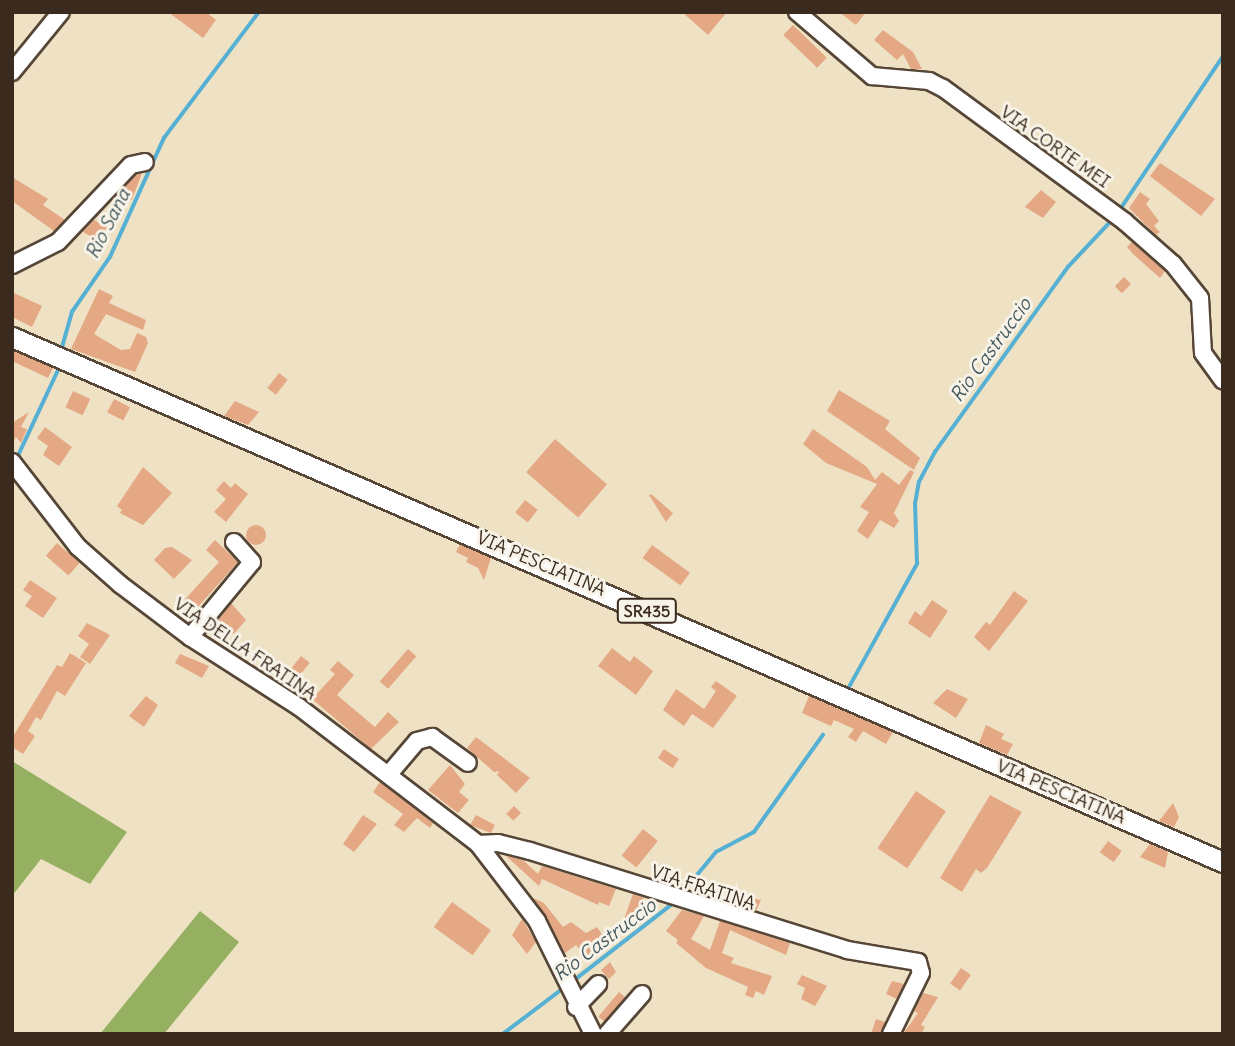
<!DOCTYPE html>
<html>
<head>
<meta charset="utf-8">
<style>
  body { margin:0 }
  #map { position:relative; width:1235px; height:1046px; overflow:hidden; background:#efe2c4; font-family:Delius,sans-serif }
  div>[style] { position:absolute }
  .forest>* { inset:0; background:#95b061 }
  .stream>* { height:3.5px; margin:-1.75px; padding:0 1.75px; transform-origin:1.75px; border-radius:1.75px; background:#55b0d3 }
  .building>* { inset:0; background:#e4a885; transform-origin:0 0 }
  .round { border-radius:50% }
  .roads { filter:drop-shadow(2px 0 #564637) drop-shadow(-2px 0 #564637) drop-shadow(0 2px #564637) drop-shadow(0 -2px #564637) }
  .minor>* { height:16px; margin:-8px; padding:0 8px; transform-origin:8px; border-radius:8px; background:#fff }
  .major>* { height:19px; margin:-9.5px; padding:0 9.5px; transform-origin:9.5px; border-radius:9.5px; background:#fff }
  span { translate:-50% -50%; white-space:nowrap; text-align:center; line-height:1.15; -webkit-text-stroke:6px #f7f3e8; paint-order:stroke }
  .shield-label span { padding:2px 5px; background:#f7f3e8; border:2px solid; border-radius:5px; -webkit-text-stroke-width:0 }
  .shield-label { font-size:16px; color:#3b2a1e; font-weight:700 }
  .street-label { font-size:18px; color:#3b2a1e }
  .water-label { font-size:19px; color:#44595d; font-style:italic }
  .frame { position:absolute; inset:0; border:14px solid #3b2a1e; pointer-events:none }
</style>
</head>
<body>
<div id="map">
  <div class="forest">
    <div style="clip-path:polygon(12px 761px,127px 832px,90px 884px,41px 859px,12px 896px)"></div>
    <div style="clip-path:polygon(200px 911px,239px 942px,164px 1034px,100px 1034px)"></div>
  </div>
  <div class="stream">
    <div style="left:1119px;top:211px;width:187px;rotate:-56.1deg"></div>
    <div style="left:61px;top:351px;width:41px;rotate:-74.2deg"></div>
    <div style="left:72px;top:312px;width:67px;rotate:-55.4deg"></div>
    <div style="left:110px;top:257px;width:131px;rotate:-65.6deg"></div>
    <div style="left:164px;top:138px;width:158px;rotate:-53deg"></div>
    <div style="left:16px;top:460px;width:104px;rotate:-64.9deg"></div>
    <div style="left:848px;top:689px;width:143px;rotate:-61.1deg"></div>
    <div style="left:917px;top:564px;width:60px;rotate:-91.9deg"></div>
    <div style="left:915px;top:504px;width:22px;rotate:-80deg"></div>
    <div style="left:919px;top:482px;width:34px;rotate:-62deg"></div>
    <div style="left:935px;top:452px;width:228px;rotate:-54.3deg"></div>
    <div style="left:1068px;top:267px;width:64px;rotate:-46.9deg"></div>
    <div style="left:683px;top:892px;width:52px;rotate:-50.5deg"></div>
    <div style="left:716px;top:852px;width:43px;rotate:-27.8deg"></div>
    <div style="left:754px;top:832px;width:119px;rotate:-54.6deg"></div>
    <div style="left:572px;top:982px;width:132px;rotate:-37.9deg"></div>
    <div style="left:503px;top:1034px;width:78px;rotate:-37.2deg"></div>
  </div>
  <div class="building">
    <div style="clip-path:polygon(168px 12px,206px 12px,216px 20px,203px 38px)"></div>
    <div style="clip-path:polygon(682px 12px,727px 12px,708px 35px)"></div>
    <div style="clip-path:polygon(839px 12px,866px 12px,856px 25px)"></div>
    <div style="left:793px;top:25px;width:47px;height:14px;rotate:44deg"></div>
    <div style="clip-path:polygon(883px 30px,913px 52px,922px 69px,911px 69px,903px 54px,897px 60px,874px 40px)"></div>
    <div style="clip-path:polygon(1160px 163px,1215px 199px,1201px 216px,1150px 176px)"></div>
    <div style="clip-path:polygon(142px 173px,132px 200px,118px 194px,136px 175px)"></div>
    <div style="clip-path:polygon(12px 177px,48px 199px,43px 205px,65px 220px,54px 231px,12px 201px)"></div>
    <div style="clip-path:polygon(1041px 190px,1056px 202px,1043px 218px,1025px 207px)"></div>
    <div style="clip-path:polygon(1140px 192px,1150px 199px,1146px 204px,1159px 221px,1154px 226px,1160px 232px,1156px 235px,1129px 208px)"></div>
    <div style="clip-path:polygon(94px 220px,107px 227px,99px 241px,83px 232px)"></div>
    <div style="clip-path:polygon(1132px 242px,1165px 271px,1160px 278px,1133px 254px,1127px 247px)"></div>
    <div style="left:1124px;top:277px;width:10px;height:13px;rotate:45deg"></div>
    <div style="clip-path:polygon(99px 289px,113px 296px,109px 303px,146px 320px,143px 330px,106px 314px,94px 334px,121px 350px,130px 349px,137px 333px,146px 337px,148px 343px,135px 372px,71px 349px)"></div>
    <div style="clip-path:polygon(12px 292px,42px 306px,32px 327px,12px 317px)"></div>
    <div style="clip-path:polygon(12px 350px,53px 368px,48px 378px,12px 361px)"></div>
    <div style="left:279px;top:373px;width:11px;height:19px;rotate:38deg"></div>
    <div style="clip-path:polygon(839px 390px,890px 421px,885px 429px,920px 458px,914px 470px,827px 411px)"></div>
    <div style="left:73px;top:391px;width:19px;height:18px;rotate:25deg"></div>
    <div style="left:114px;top:399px;width:18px;height:15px;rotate:27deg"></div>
    <div style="clip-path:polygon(235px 401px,259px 412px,248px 425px,224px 416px)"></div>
    <div style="clip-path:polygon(29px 412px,21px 427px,27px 429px,21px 443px,16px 437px,12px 444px,12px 423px)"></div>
    <div style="clip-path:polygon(45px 427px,72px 447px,59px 466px,43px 455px,48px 446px,37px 438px)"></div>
    <div style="clip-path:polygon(813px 429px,867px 467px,875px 480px,882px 472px,899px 485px,910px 470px,914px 472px,894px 513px,899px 521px,894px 528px,880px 520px,868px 539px,857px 531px,869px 512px,860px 507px,877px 484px,826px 463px,803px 444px)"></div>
    <div style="left:555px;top:439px;width:69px;height:44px;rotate:41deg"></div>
    <div style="clip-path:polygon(143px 467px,172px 493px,143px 525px,120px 513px,122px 510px,117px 506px)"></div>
    <div style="clip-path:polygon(224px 481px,231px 488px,235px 483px,248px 494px,226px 522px,214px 512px,226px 499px,216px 490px)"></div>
    <div style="clip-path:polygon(651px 494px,673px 513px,666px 522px,649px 495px)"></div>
    <div style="left:525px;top:500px;width:16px;height:16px;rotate:38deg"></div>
    <div class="round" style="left:246px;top:525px;width:20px;height:20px"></div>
    <div style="clip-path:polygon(215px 540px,238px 562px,189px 617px,178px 607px,219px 562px,206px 550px)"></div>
    <div style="left:57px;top:543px;width:30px;height:17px;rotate:41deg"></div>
    <div style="clip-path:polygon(460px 544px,491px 558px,484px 580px,478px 568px,466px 562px,468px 558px,456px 552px)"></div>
    <div style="left:652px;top:545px;width:47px;height:16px;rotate:36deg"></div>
    <div style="clip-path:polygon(172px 547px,192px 560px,174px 579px,154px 560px,165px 548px)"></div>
    <div style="clip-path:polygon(30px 580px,57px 598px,43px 618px,25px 606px,32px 596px,23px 590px)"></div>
    <div style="clip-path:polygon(1014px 591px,1028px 601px,989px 651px,974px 637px,986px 622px,990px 625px)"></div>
    <div style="clip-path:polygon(932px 600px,948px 611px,930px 638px,908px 623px,915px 611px,921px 616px)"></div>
    <div style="clip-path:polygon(231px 603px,246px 620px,234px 634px,218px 620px)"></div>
    <div style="clip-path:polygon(87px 623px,110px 635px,90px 664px,80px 657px,89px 644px,78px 636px)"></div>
    <div style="clip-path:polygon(612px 648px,630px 662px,634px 656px,653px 671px,636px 695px,598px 666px)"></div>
    <div style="left:408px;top:649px;width:11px;height:43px;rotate:41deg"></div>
    <div style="clip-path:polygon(70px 653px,86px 663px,65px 696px,57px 691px,41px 720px,36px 717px,28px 731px,35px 736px,23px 754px,12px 747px,12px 738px,57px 665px,62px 667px)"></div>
    <div style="clip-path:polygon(180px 654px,209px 666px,202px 678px,175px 663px)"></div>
    <div style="left:301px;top:656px;width:11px;height:16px;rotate:38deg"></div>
    <div style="clip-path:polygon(338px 661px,354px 675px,337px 695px,375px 727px,388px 712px,399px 722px,371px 749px,312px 699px,335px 674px,330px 670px)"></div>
    <div style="clip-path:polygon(716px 681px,737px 696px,713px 728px,692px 714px,684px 726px,663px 710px,676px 689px,704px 709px,716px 691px,711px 687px)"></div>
    <div style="clip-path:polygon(947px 689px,968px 699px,956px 718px,933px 703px)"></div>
    <div style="clip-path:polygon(146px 696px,158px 705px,144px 727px,129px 716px)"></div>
    <div style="clip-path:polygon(809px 696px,834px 707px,893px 732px,886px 744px,863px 731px,856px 742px,848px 737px,854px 729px,834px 720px,831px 726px,802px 713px)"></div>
    <div style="clip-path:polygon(986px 725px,1004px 734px,1001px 739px,1013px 744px,1007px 755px,979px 743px)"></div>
    <div style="clip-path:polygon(476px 737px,530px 778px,516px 793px,497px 775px,499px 771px,494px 772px,467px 748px)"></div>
    <div style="left:664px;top:749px;width:18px;height:11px;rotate:34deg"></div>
    <div style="clip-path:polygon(450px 765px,465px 784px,459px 792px,469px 800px,458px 813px,428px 790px)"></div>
    <div style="clip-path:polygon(380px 782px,433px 823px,430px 828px,417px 818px,404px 832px,394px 825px,403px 814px,373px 792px)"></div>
    <div style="left:916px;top:791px;width:36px;height:69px;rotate:34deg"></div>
    <div style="clip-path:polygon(990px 795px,1022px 812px,987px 868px,981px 873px,976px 869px,962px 892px,940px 878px)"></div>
    <div style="clip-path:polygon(1173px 803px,1179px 817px,1174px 827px,1159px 821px)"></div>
    <div style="left:514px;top:806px;width:10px;height:11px;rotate:45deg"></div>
    <div style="clip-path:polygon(363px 815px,377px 824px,354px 852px,343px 844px)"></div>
    <div style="clip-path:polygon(476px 815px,495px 825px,491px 833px,470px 825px)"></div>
    <div style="left:643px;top:829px;width:19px;height:34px;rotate:39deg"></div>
    <div style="left:1108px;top:841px;width:17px;height:14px;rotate:36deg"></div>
    <div style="clip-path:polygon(1150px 844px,1168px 852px,1165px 868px,1140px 857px)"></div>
    <div style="clip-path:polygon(506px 856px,523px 860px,538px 874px,542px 866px,616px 889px,609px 906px,599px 902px,598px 905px,542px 879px,539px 886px)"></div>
    <div style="clip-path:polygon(633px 894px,644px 898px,626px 923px,623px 922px)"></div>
    <div style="clip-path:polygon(736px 895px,761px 900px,756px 911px,733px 903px)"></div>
    <div style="clip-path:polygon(533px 898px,544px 903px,563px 927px,571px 922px,586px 933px,597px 927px,609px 944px,587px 959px,576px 945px,565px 953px)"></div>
    <div style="left:452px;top:902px;width:48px;height:31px;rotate:36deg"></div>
    <div style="clip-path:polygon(682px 910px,704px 916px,691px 939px,710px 950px,720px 921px,790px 943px,786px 955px,730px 930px,722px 953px,734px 958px,731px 963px,772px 976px,764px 995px,756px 991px,753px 998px,745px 995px,748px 987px,706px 968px,676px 943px,678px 940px,666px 931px)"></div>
    <div style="clip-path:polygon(522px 919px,536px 942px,527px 954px,512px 935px)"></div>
    <div style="clip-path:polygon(610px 962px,616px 972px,609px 979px,601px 970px)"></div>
    <div style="left:961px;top:968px;width:12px;height:19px;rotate:35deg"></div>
    <div style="clip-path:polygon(802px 975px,827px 986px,815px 1006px,801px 999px,805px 988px,797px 984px)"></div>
    <div style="clip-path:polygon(892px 981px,904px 984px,897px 999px,886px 994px)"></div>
    <div style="left:619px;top:992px;width:8px;height:32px;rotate:40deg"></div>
    <div style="clip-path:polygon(923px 993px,938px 997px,921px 1025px,925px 1027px,921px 1034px,903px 1034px,918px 1013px,914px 1011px)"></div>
    <div style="clip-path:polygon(876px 1019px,885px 1022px,881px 1034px,871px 1034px)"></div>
  </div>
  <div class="roads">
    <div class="minor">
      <div style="left:797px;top:12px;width:99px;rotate:40.5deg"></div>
      <div style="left:872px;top:76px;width:57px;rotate:5deg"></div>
      <div style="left:929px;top:81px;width:16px;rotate:27deg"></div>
      <div style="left:943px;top:88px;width:225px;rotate:36.3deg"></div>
      <div style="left:1124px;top:221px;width:65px;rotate:41.3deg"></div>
      <div style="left:1173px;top:264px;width:43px;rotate:51.5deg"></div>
      <div style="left:1200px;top:298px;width:55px;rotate:86.9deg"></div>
      <div style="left:1203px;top:353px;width:34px;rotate:54deg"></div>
      <div style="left:12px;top:72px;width:77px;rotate:-50.8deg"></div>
      <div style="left:12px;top:265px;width:51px;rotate:-26.6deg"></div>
      <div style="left:58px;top:242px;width:106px;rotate:-46.5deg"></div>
      <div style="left:131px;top:165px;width:14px;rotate:-12deg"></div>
      <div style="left:12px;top:462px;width:108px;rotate:52.2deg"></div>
      <div style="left:78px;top:547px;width:57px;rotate:41.5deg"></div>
      <div style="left:121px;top:585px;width:86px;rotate:37deg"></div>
      <div style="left:190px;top:637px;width:130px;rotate:32.7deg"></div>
      <div style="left:299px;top:707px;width:225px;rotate:37.4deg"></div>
      <div style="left:478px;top:844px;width:97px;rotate:52.5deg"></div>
      <div style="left:537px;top:921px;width:126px;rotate:63.6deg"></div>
      <div style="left:190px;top:637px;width:97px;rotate:-50.4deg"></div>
      <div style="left:252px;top:562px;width:27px;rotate:-132deg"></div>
      <div style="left:389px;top:774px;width:43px;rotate:-49.7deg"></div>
      <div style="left:417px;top:741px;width:16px;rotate:-15deg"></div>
      <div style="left:432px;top:737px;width:44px;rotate:35.8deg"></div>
      <div style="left:478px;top:844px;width:20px;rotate:-3deg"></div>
      <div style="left:498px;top:843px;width:33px;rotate:14deg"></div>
      <div style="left:530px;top:851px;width:332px;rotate:17.3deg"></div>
      <div style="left:847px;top:950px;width:72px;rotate:9.6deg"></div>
      <div style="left:918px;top:962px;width:11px;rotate:75deg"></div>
      <div style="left:921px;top:973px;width:68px;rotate:116.2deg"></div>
      <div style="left:576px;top:1007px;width:32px;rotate:-46deg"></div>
      <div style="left:607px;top:1034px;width:53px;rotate:-48.8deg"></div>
    </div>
    <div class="major">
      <div style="left:12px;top:337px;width:1320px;rotate:23.44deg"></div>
    </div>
  </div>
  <div class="shield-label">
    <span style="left:647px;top:611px">SR435</span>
  </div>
  <div class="street-label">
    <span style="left:1055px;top:147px;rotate:35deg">VIA CORTE MEI</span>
    <span style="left:541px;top:564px;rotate:23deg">VIA PESCIATINA</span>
    <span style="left:245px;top:649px;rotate:34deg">VIA DELLA FRATINA</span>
    <span style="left:1061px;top:792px;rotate:23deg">VIA PESCIATINA</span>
    <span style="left:703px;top:888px;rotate:18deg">VIA FRATINA</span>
  </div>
  <div class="water-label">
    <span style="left:108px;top:224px;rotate:-63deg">Rio Sana</span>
    <span style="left:991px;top:350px;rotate:-54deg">Rio Castruccio</span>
    <span style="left:605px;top:940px;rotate:-37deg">Rio Castruccio</span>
  </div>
  <div class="frame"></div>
</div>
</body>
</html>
